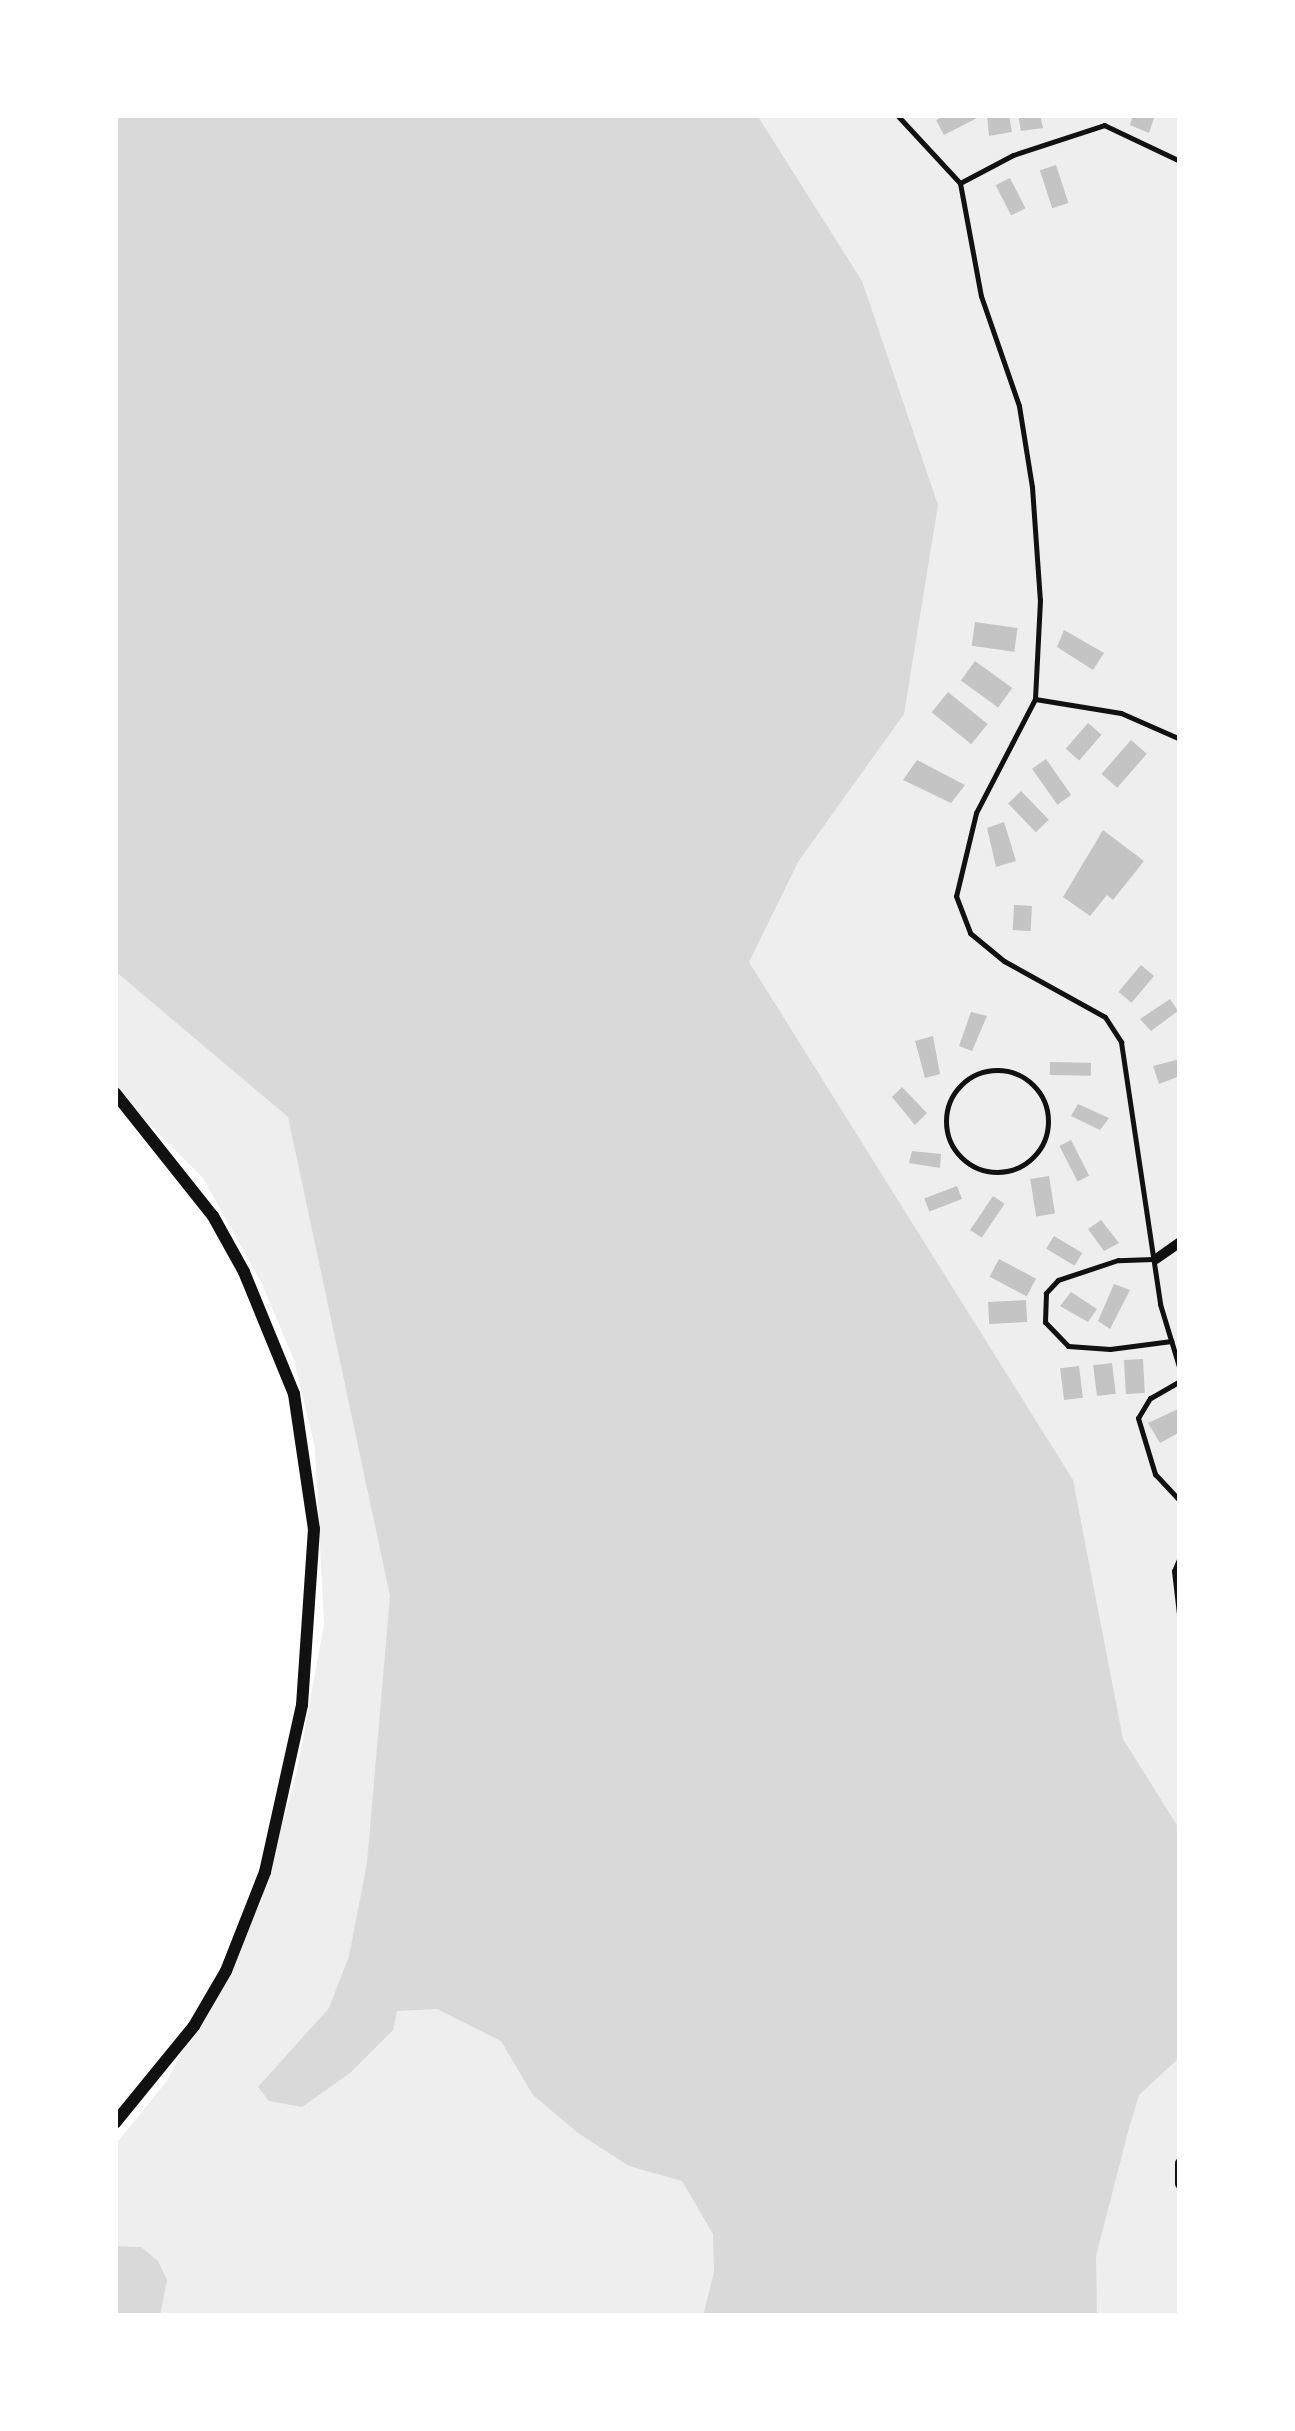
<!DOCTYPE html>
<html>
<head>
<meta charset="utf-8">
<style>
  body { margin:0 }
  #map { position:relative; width:1295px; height:2431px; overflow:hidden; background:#fff; font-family:Inter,sans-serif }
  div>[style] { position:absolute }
  .green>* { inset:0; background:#eee }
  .water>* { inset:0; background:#d9d9d9 }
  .building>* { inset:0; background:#c4c4c4; transform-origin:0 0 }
  .service>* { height:5px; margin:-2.5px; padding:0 2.5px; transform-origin:2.5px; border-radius:2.5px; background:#111 }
  .service>.ring { margin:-2.5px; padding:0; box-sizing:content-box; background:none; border:5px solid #111; border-radius:50% }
  .minor>* { height:10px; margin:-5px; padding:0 5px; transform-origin:5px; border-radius:5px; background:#111 }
  .tertiary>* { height:12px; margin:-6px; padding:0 6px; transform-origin:6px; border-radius:6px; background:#111 }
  span { translate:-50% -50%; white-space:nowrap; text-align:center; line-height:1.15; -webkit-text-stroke:8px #fff; paint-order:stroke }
  .frame { position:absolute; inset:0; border:118px solid #fff; pointer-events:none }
</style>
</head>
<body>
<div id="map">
  <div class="green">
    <div style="clip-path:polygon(115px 115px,1180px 115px,1180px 2316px,115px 2316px,115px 2145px,166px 2082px,260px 1904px,297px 1771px,324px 1624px,315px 1448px,294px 1360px,261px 1282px,203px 1178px,115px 1090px)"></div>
  </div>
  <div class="water">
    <div style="clip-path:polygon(115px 115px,757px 115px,862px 281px,938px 505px,904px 714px,798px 862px,749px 962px,1073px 1480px,1123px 1739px,1180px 1830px,1180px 2057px,1139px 2095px,1129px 2128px,1096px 2256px,1097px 2316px,703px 2316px,714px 2272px,713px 2234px,682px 2181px,629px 2166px,578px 2133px,533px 2095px,501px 2041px,437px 2009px,397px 2011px,393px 2030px,350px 2073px,302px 2107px,269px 2101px,258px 2087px,329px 2008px,349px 1956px,367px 1863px,390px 1596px,288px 1117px,115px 971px)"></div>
    <div style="clip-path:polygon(115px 2246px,141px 2247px,158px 2261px,167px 2280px,160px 2316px,115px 2316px)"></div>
  </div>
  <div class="building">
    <div style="clip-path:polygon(946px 115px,983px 115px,944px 135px,936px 120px)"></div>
    <div style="clip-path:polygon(987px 115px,1009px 115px,1012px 132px,989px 136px)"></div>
    <div style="clip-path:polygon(1018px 115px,1040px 115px,1043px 128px,1021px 131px)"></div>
    <div style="clip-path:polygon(1133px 115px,1155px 115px,1149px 133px,1130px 125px)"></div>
    <div style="left:1056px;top:165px;width:40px;height:17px;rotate:72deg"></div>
    <div style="left:1010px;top:178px;width:34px;height:16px;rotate:63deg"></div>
    <div style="left:975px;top:622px;width:43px;height:24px;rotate:8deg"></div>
    <div style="clip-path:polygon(1064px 630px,1104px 653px,1093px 670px,1057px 647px)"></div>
    <div style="left:975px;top:661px;width:46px;height:24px;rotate:36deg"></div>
    <div style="left:948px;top:692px;width:51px;height:26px;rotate:39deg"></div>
    <div style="left:1088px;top:723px;width:18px;height:34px;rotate:41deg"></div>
    <div style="left:1131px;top:740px;width:21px;height:45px;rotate:41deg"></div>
    <div style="left:1046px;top:759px;width:44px;height:17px;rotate:55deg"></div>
    <div style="clip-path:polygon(917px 760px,965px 785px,951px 803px,903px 780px)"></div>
    <div style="left:1021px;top:791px;width:40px;height:18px;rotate:46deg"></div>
    <div style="clip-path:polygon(1004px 822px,1016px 861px,996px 867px,987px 828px)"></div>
    <div style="clip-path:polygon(1103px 830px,1144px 861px,1113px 900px,1107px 895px,1090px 916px,1063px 897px)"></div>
    <div style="left:1014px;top:905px;width:18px;height:25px;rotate:3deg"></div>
    <div style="left:1141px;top:965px;width:17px;height:35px;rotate:40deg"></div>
    <div style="clip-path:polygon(1170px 999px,1178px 1011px,1151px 1031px,1140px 1019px)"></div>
    <div style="clip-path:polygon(971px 1012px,987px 1016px,972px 1051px,959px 1046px)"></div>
    <div style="clip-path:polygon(933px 1036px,940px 1074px,925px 1078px,915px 1041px)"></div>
    <div style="clip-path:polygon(1180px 1059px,1180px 1076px,1159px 1084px,1153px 1066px)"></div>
    <div style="left:1050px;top:1062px;width:41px;height:13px;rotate:1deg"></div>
    <div style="clip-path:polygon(902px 1087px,927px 1113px,915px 1125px,892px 1097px)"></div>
    <div style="clip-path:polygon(1078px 1104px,1109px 1118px,1100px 1130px,1071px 1116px)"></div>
    <div style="left:1071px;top:1140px;width:40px;height:13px;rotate:63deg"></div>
    <div style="clip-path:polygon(912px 1151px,941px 1154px,940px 1168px,909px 1163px)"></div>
    <div style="left:1049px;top:1176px;width:38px;height:19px;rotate:81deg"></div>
    <div style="left:957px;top:1186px;width:14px;height:35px;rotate:69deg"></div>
    <div style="left:993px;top:1196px;width:14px;height:41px;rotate:34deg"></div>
    <div style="clip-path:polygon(1101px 1220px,1119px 1243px,1104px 1251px,1088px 1229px)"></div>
    <div style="left:1054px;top:1236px;width:33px;height:15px;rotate:31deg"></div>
    <div style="left:999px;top:1259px;width:42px;height:20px;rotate:28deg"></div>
    <div style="clip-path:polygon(1114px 1284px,1130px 1290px,1110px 1329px,1098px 1321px)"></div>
    <div style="clip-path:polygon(1071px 1292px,1097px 1309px,1088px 1322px,1060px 1306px)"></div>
    <div style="left:1026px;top:1300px;width:22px;height:38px;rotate:87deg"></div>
    <div style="left:1143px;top:1359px;width:34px;height:19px;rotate:87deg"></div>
    <div style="left:1112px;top:1363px;width:31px;height:19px;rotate:83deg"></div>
    <div style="left:1079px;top:1366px;width:32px;height:19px;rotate:83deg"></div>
    <div style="clip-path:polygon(1180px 1408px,1180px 1432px,1160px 1443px,1148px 1423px)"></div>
  </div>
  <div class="service">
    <div style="left:897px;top:115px;width:93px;rotate:47.2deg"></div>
    <div style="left:960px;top:183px;width:115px;rotate:79.5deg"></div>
    <div style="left:981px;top:296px;width:116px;rotate:70.9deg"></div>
    <div style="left:1019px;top:406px;width:82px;rotate:80.9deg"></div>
    <div style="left:1032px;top:487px;width:113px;rotate:86deg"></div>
    <div style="left:1040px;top:600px;width:99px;rotate:92.9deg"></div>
    <div style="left:1035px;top:699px;width:128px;rotate:117.4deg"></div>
    <div style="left:976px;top:813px;width:85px;rotate:103.5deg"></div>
    <div style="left:956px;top:896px;width:40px;rotate:69deg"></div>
    <div style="left:970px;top:933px;width:44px;rotate:39.5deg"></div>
    <div style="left:1004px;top:961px;width:115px;rotate:29deg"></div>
    <div style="left:1105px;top:1017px;width:30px;rotate:57deg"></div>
    <div style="left:1121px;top:1042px;width:265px;rotate:81.5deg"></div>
    <div style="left:1160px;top:1304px;width:69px;rotate:73.1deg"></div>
    <div style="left:960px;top:183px;width:60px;rotate:-27.8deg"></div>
    <div style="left:1013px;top:155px;width:96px;rotate:-18.2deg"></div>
    <div style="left:1104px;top:125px;width:84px;rotate:25.3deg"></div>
    <div style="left:1035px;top:699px;width:87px;rotate:9.2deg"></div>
    <div style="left:1121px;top:713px;width:64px;rotate:23.8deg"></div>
    <div class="ring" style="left:946px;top:1070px;width:97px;height:97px"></div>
    <div style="left:1153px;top:1259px;width:35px;rotate:178deg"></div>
    <div style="left:1118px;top:1260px;width:63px;rotate:161.6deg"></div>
    <div style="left:1058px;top:1280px;width:18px;rotate:133deg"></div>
    <div style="left:1046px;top:1293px;width:29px;rotate:92deg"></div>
    <div style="left:1045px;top:1322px;width:33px;rotate:46deg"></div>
    <div style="left:1068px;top:1346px;width:42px;rotate:4.1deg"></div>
    <div style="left:1110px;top:1349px;width:62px;rotate:-7.5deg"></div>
    <div style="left:1180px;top:1381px;width:34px;rotate:150deg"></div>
    <div style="left:1150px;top:1398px;width:23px;rotate:121deg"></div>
    <div style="left:1138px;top:1418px;width:59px;rotate:73.1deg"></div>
    <div style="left:1155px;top:1474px;width:37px;rotate:47deg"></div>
    <div style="left:1180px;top:1557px;width:15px;rotate:113deg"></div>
    <div style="left:1174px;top:1571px;width:51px;rotate:83.3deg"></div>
  </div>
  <div class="minor">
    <div style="left:1156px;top:1259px;width:29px;rotate:-35deg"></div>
    <div style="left:1180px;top:2163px;width:21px;rotate:90deg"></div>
  </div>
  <div class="tertiary">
    <div style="left:115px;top:1093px;width:157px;rotate:51.5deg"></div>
    <div style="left:213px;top:1216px;width:64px;rotate:61deg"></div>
    <div style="left:244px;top:1272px;width:132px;rotate:67.7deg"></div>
    <div style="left:294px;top:1394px;width:136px;rotate:81.6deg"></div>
    <div style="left:314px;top:1529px;width:176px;rotate:93.9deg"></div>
    <div style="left:302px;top:1705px;width:171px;rotate:102.5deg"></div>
    <div style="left:265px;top:1872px;width:106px;rotate:111.5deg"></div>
    <div style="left:226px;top:1971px;width:64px;rotate:120.2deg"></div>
    <div style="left:194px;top:2026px;width:125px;rotate:129.2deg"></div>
  </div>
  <div class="frame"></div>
</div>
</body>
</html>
